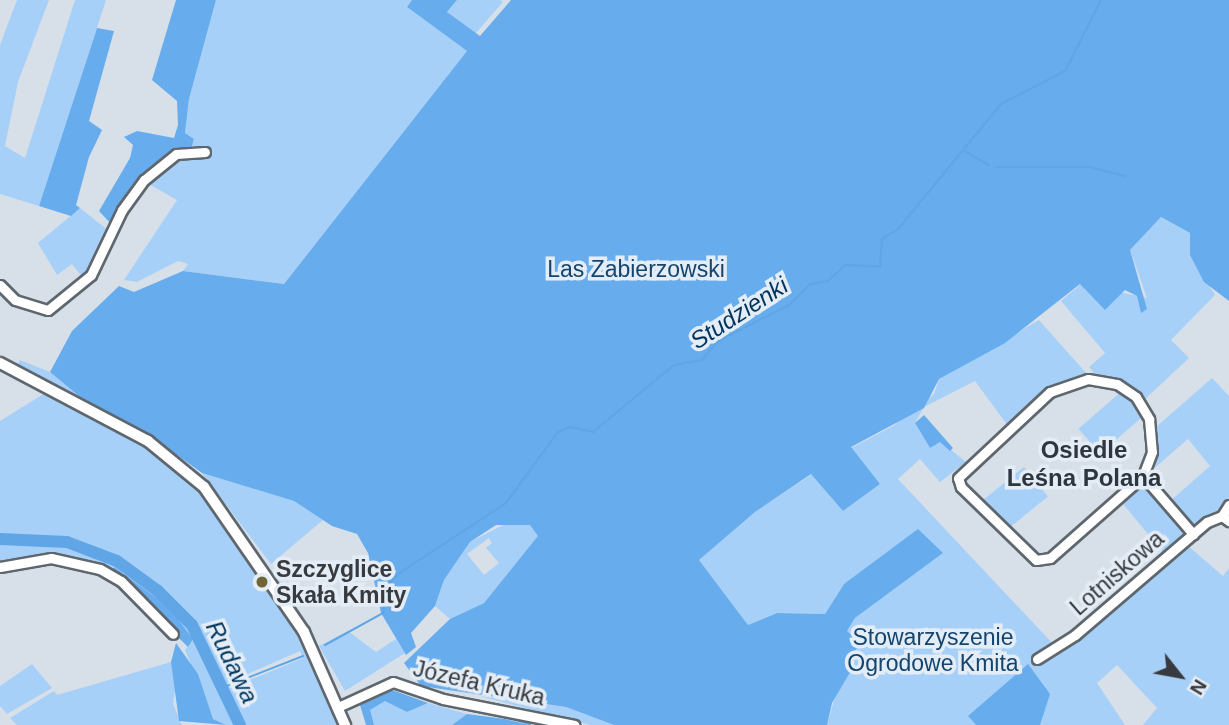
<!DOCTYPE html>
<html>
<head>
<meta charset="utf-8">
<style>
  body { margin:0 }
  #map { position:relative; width:1229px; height:725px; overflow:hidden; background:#d7e0e9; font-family:Arial,sans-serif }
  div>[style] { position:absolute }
  .green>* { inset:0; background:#a7d0f8; transform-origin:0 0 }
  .forest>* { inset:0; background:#67aced }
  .stream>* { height:2px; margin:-1px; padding:0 1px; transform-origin:1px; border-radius:1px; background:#60a5e6 }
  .river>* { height:12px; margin:-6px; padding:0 6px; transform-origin:6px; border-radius:6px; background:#60a5e6 }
  .roads { filter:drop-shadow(2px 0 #5f676e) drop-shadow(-2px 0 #5f676e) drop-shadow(0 2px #5f676e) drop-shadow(0 -2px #5f676e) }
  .minor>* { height:9px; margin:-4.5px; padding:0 4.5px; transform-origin:4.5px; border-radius:4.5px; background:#fff }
  .major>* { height:10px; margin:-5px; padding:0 5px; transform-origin:5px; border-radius:5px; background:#fff }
  .dots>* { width:19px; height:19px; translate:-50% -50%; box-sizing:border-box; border:4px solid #e4edf6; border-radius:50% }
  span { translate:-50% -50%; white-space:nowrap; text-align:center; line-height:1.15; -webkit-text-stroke:7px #e4edf6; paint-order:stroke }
  .park-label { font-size:23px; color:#134570 }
  .poi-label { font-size:23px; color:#373a3e; font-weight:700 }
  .left { translate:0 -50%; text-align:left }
  .street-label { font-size:23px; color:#373a3e }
  .water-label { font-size:24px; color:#00345d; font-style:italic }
  .neighbourhood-label { font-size:24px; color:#2f363d; font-weight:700 }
  .north { position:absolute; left:1145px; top:641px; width:70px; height:70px; -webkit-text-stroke:5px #e4edf6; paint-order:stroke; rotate:121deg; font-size:19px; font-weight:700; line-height:28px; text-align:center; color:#373a3e }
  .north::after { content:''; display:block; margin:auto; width:24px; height:32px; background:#373a3e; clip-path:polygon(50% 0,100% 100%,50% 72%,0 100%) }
</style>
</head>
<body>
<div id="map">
  <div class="green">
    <div style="clip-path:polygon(17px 0,49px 0,18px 82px,5px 146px,25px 158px,75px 0,106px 0,39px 206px,0 194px,0 45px)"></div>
    <div style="clip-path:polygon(216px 0,412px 0,407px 7px,467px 51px,284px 284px,183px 271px,188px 264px,178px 261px,137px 282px,124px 280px,177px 200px,145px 182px,172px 159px,190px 155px,194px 139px,185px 133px,189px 99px)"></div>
    <div style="clip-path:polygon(457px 0,500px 0,503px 2px,475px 34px,447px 12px)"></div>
    <div style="clip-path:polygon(80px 208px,109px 231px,83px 278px,72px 264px,57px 275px,38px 243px)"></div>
    <div style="clip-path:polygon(1161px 217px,1190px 233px,1190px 255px,1215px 295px,1171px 340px,1189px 358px,1143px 401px,1122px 383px,1095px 374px,1089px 367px,1105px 353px,1061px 301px,1081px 284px,1147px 298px,1130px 250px)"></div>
    <div style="clip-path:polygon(1039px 320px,1087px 374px,1055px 386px,1008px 426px,975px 381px,924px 407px,915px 423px,930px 448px,940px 441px,966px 462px,940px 482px,920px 459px,898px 479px,1055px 646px,1033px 662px,1040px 661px,1187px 545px,1223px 576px,1229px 568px,1229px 725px,1143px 725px,1157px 708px,1117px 665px,1097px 683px,1125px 725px,1040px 725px,968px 716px,976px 725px,827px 725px,845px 661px,847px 631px,855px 618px,943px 553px,844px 584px,825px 614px,777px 613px,748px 625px,699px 560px,755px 512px,812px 474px,843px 511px,880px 484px,851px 448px,893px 426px,934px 394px,939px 379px)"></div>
    <div style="clip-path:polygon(20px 360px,50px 372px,86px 402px,17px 365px)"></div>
    <div style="clip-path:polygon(1212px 378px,1229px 396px,1229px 502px,1191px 528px,1168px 503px,1210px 466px,1188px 439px,1151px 471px,1151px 463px,1156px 427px)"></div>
    <div style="left:1123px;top:390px;width:33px;height:59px;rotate:49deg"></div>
    <div style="clip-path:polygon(evenodd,45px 393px,142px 445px,199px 490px,293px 627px,339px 725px,226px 725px,213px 719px,185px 650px,193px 639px,112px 572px,53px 557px,0 562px,0 421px,45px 393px,300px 651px,303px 658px,230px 688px,227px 683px,300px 651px)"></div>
    <div style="left:1024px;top:467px;width:38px;height:55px;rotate:51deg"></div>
    <div style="clip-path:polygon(202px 473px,294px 501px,323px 520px,271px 564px)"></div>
    <div style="clip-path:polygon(1137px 486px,1147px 486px,1188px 533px,1165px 555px,1120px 500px)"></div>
    <div style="clip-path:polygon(evenodd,511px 521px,530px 525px,539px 536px,484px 603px,450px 619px,435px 606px,444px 580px,470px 542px,511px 521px,489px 538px,492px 543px,486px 548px,499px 563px,484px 575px,467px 554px,489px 538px)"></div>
    <div style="clip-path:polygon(348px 631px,376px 652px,396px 639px,405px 653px,345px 691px,319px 646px)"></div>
    <div style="clip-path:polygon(171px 662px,176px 683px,173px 704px,182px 725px,17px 725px,10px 718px,54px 691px,57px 695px)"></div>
    <div style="clip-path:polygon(32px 664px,52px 688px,7px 714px,0 706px,0 686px)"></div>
    <div style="clip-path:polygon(480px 696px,566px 707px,614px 725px,590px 725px)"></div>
    <div style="clip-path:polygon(386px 700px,407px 712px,428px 703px,467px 714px,452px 725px,374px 725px,369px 710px)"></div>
  </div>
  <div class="forest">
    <div style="clip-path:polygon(176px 0,216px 0,189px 99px,185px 133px,194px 139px,191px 150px,153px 169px,112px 225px,99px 211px,130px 158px,133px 145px,124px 137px,137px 131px,174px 138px,178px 125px,177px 101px,152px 80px)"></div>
    <div style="clip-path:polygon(412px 0,457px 0,447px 12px,480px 36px,511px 0,1229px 0,1229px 301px,1204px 282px,1190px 255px,1190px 233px,1161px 217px,1130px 250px,1147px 309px,1141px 313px,1137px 296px,1125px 290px,1105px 310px,1080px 284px,1005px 343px,939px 379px,924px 408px,851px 447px,880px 484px,843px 511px,811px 474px,755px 512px,699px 560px,748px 625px,777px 613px,825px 614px,844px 584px,918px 529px,943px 553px,855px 618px,847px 631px,861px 644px,845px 661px,852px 669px,832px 703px,827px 725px,614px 725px,566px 707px,421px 686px,404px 663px,450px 619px,484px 603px,538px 536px,530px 525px,496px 525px,470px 542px,444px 580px,435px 606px,411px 633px,416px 647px,406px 655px,381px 613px,368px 553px,357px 534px,332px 526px,294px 501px,202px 473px,145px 432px,86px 402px,50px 372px,72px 331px,119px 286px,134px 292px,183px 271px,284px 284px,467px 51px,407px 7px)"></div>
    <div style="clip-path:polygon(97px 28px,114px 31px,89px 121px,102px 130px,89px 157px,76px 205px,80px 208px,71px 216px,39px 206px)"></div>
    <div style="clip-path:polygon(924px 415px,953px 448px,950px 451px,940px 442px,930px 448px,915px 423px)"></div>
    <div style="clip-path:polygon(114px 567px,169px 607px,193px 639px,188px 647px,112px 572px)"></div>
    <div style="clip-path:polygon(176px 643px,198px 674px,213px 719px,226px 725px,179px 721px,171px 662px)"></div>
    <div style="clip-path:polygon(1028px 664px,1050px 694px,1040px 725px,976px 725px,968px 716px)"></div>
    <div style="clip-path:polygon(384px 691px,395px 691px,428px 703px,407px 712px,385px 701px,370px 710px,374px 725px,366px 725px,360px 705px)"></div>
    <div style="clip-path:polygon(467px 714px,505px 719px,530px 725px,452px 725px)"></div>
  </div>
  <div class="stream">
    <div style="left:965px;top:151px;width:27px;rotate:31deg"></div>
    <div style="left:996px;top:167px;width:93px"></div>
    <div style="left:1089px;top:167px;width:38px;rotate:14deg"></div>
    <div style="left:325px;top:645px;width:66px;rotate:-28.9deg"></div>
    <div style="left:383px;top:613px;width:28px;rotate:-82deg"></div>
    <div style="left:387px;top:585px;width:19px;rotate:-43deg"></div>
    <div style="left:401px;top:572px;width:126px;rotate:-33.3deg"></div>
    <div style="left:506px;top:503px;width:88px;rotate:-53.8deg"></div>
    <div style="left:558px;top:432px;width:13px;rotate:-23deg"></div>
    <div style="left:570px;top:427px;width:24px;rotate:12deg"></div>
    <div style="left:593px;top:432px;width:105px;rotate:-39.6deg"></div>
    <div style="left:674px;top:365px;width:28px;rotate:-10deg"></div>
    <div style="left:702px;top:360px;width:25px;rotate:-50deg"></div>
    <div style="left:718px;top:341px;width:80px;rotate:-26.9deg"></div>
    <div style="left:789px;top:305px;width:30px;rotate:-45deg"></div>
    <div style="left:810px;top:284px;width:18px;rotate:-9deg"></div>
    <div style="left:828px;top:281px;width:23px;rotate:-43deg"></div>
    <div style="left:845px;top:265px;width:35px;rotate:3deg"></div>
    <div style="left:880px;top:267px;width:28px;rotate:-86deg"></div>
    <div style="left:882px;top:239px;width:19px;rotate:-32deg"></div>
    <div style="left:898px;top:229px;width:162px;rotate:-50.5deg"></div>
    <div style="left:1001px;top:104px;width:72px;rotate:-27.3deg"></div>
    <div style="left:1065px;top:71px;width:80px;rotate:-63.1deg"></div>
    <div style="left:224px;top:687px;width:85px;rotate:-21.4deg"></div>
    <div style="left:391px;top:688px;width:89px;rotate:14.3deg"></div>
    <div style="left:346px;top:710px;width:17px;rotate:-31deg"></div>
    <div style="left:482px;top:711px;width:50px;rotate:15.2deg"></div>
  </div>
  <div class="river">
    <div style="left:0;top:539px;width:67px;rotate:2.6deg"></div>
    <div style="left:67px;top:542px;width:53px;rotate:20.8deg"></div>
    <div style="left:117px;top:561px;width:51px;rotate:36.2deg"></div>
    <div style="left:158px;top:591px;width:48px;rotate:45deg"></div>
    <div style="left:192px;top:625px;width:111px;rotate:64.4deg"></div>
  </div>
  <div class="roads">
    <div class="minor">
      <div style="left:0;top:285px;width:21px;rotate:45deg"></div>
      <div style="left:15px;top:300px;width:34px;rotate:17deg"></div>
      <div style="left:48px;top:310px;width:55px;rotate:-39.1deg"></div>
      <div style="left:91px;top:275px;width:72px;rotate:-64.5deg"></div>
      <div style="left:122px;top:210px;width:37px;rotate:-54deg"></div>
      <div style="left:144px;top:180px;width:41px;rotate:-39.1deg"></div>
      <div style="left:176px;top:154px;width:29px;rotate:-4deg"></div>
      <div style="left:1088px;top:379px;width:29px;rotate:10deg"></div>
      <div style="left:1117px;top:384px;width:23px;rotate:34deg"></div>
      <div style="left:1136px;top:397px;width:26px;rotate:59deg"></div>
      <div style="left:1149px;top:419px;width:33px;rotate:85deg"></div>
      <div style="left:1152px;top:452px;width:26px;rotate:111deg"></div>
      <div style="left:1143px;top:476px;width:124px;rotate:138.6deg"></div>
      <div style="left:1050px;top:558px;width:14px;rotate:172deg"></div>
      <div style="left:1036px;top:560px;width:105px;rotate:-135.8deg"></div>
      <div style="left:961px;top:487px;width:9px;rotate:-108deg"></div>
      <div style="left:958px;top:478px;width:126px;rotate:-43.1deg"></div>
      <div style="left:1050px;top:392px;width:40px;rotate:-18.9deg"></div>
      <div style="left:1143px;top:476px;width:77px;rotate:49.2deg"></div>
      <div style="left:1222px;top:516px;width:13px;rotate:-58deg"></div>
      <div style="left:0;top:567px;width:52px;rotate:-10deg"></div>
      <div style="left:51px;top:558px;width:50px;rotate:12.7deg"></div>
      <div style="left:100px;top:569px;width:24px;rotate:30deg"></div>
      <div style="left:121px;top:581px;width:74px;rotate:45.5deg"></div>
      <div style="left:1037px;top:659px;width:45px;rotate:-32.3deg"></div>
      <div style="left:1075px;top:635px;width:174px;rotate:-40.6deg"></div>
      <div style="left:1207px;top:522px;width:16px;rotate:-22deg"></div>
      <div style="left:1222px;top:516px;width:9px;rotate:36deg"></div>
      <div style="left:338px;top:707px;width:60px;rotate:-24.4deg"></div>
      <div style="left:393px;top:682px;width:53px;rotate:18.8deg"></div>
      <div style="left:443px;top:699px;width:134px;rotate:11.2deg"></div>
    </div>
    <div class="major">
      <div style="left:0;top:363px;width:167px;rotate:27.8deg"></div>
      <div style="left:148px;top:441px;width:72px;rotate:39.4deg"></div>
      <div style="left:204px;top:487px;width:176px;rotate:55.4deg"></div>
      <div style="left:304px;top:632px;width:102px;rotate:66.2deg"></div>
    </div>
  </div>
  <div class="dots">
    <div style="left:262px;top:582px;background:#706633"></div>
  </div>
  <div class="park-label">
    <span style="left:636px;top:269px">Las Zabierzowski</span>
    <span style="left:933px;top:650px">Stowarzyszenie<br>Ogrodowe Kmita</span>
  </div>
  <div class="poi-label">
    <span class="left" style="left:276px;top:582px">Szczyglice<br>Skała Kmity</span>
  </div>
  <div class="street-label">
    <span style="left:1117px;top:573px;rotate:-41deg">Lotniskowa</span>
    <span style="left:479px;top:683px;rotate:13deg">Józefa Kruka</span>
  </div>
  <div class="water-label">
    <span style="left:739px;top:313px;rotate:-33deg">Studzienki</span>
    <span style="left:232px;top:662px;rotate:64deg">Rudawa</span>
  </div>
  <div class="neighbourhood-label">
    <span style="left:1084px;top:464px">Osiedle<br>Leśna Polana</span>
  </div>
  <div class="north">N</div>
</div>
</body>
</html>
